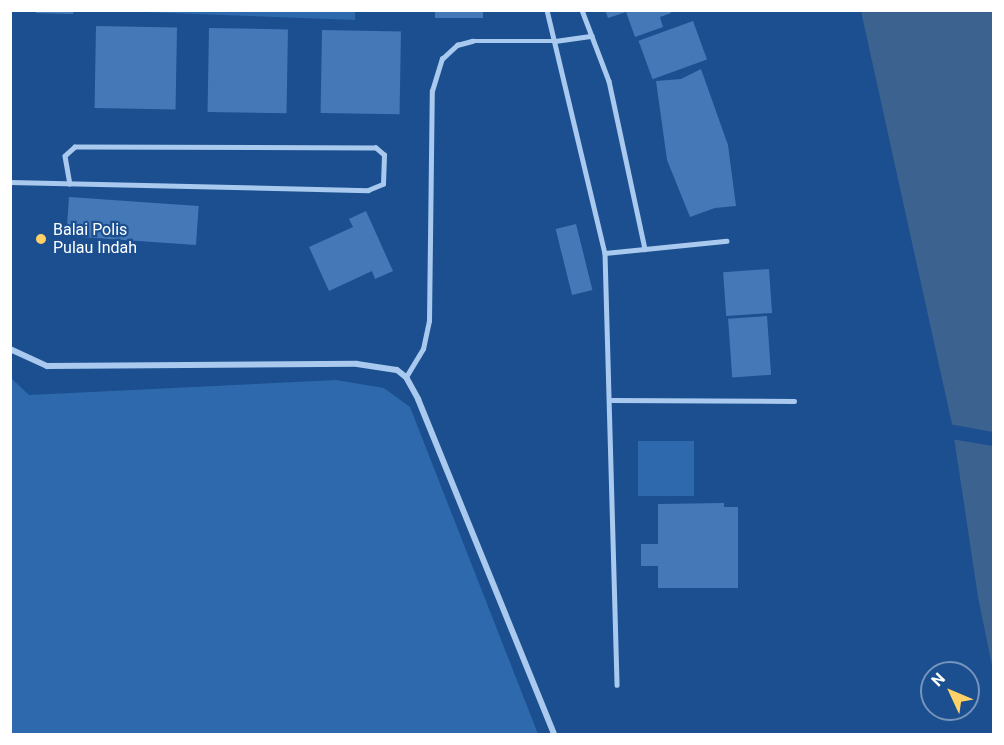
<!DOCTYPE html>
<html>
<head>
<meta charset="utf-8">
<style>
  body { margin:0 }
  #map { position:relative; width:1004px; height:745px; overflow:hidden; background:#1b4f8f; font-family:Roboto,sans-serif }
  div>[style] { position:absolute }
  .green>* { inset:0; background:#2e69ad; transform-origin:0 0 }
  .water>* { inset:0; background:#3c6290 }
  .pier>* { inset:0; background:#1b4f8f }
  .building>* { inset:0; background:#4478b7; transform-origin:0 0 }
  .lane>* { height:4.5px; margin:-2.25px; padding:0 2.25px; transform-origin:2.25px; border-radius:2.25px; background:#a9c9ee }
  .street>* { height:6px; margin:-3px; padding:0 3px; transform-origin:3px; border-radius:3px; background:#a9c9ee }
  .dots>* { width:16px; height:16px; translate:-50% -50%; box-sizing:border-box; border:3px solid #1b4f8f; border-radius:50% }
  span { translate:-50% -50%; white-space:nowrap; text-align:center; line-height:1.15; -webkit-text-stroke:4.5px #1b4f8f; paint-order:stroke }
  .poi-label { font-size:16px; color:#fff }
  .left { translate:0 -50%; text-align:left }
  .frame { position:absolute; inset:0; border:12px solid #fff; pointer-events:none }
  .north { position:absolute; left:920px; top:661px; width:60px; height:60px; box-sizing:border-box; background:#1b4f8f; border:2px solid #7695bc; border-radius:50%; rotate:314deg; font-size:16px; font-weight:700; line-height:24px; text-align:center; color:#fff }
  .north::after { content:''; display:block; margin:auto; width:21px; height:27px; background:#ffd166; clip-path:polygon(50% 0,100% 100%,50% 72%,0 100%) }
</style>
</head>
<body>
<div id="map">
  <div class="green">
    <div style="clip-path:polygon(92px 10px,355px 10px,355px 20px)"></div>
    <div style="clip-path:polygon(10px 377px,29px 395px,336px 380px,384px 388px,410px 407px,538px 734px,11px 734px)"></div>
    <div style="left:638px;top:441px;width:56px;height:55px"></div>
  </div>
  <div class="water">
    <div style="clip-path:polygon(861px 11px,993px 11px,993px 670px,978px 597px,952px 424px)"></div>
  </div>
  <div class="pier">
    <div style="clip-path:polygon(949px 424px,993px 432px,993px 446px,951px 439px)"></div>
  </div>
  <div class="building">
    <div style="clip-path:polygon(36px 10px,74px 10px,73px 14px,36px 13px)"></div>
    <div style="left:435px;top:10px;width:48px;height:8px"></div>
    <div style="clip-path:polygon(605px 10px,671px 10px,671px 13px,660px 17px,663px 27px,635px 37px,626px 12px,608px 18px)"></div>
    <div style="left:693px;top:21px;width:41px;height:58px;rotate:70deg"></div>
    <div style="left:96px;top:26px;width:81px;height:82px;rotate:1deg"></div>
    <div style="left:209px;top:28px;width:79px;height:84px;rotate:1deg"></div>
    <div style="left:322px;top:30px;width:79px;height:83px;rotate:1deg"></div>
    <div style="clip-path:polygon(701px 69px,728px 145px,736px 206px,715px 208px,690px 217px,667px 160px,656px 81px,681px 79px)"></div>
    <div style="left:69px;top:197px;width:130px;height:39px;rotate:4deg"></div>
    <div style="clip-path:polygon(366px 211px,393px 271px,375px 279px,372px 271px,329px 291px,309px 247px,353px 227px,349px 219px)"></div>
    <div style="left:576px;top:224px;width:68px;height:21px;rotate:76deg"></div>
    <div style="left:769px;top:269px;width:44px;height:46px;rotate:86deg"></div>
    <div style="left:767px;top:316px;width:59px;height:39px;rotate:86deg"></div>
    <div style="clip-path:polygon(724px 503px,724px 507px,738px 507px,738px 588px,658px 588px,658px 566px,641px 566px,641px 544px,658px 544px,658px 504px)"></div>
  </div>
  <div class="lane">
    <div style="left:547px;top:10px;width:250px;rotate:76.6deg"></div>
    <div style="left:605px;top:253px;width:122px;rotate:-5.7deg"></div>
    <div style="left:582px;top:10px;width:76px;rotate:69.2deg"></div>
    <div style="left:609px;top:81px;width:172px;rotate:77.9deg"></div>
    <div style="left:10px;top:182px;width:358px;rotate:1.3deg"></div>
    <div style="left:368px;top:190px;width:16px;rotate:-22deg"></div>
    <div style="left:383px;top:184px;width:29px;rotate:-88deg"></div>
    <div style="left:384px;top:155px;width:11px;rotate:-139deg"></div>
    <div style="left:376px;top:148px;width:301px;rotate:-179.8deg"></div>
    <div style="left:75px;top:147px;width:13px;rotate:138deg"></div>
    <div style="left:65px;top:156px;width:28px;rotate:80deg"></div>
    <div style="left:605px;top:253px;width:432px;rotate:88.4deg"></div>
    <div style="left:406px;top:377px;width:33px;rotate:-59deg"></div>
    <div style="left:423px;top:349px;width:29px;rotate:-78deg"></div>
    <div style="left:429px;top:321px;width:230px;rotate:-89.3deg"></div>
    <div style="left:432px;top:91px;width:34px;rotate:-73deg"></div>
    <div style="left:442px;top:59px;width:21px;rotate:-43deg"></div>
    <div style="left:457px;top:45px;width:16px;rotate:-15deg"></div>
    <div style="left:472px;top:41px;width:83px"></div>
    <div style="left:555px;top:41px;width:37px;rotate:-8deg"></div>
    <div style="left:612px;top:400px;width:182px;rotate:0.3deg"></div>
  </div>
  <div class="street">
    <div style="left:10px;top:349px;width:41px;rotate:24.7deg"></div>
    <div style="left:47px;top:366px;width:310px;rotate:-0.4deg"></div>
    <div style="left:357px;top:364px;width:40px;rotate:8.5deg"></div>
    <div style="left:397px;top:370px;width:11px;rotate:38deg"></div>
    <div style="left:406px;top:377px;width:25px;rotate:61deg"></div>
    <div style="left:418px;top:399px;width:362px;rotate:67.9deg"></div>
  </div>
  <div class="dots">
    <div style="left:41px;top:239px;background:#ffd166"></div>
  </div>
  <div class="poi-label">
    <span class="left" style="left:53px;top:239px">Balai Polis<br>Pulau Indah</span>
  </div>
  <div class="frame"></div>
  <div class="north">N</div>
</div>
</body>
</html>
